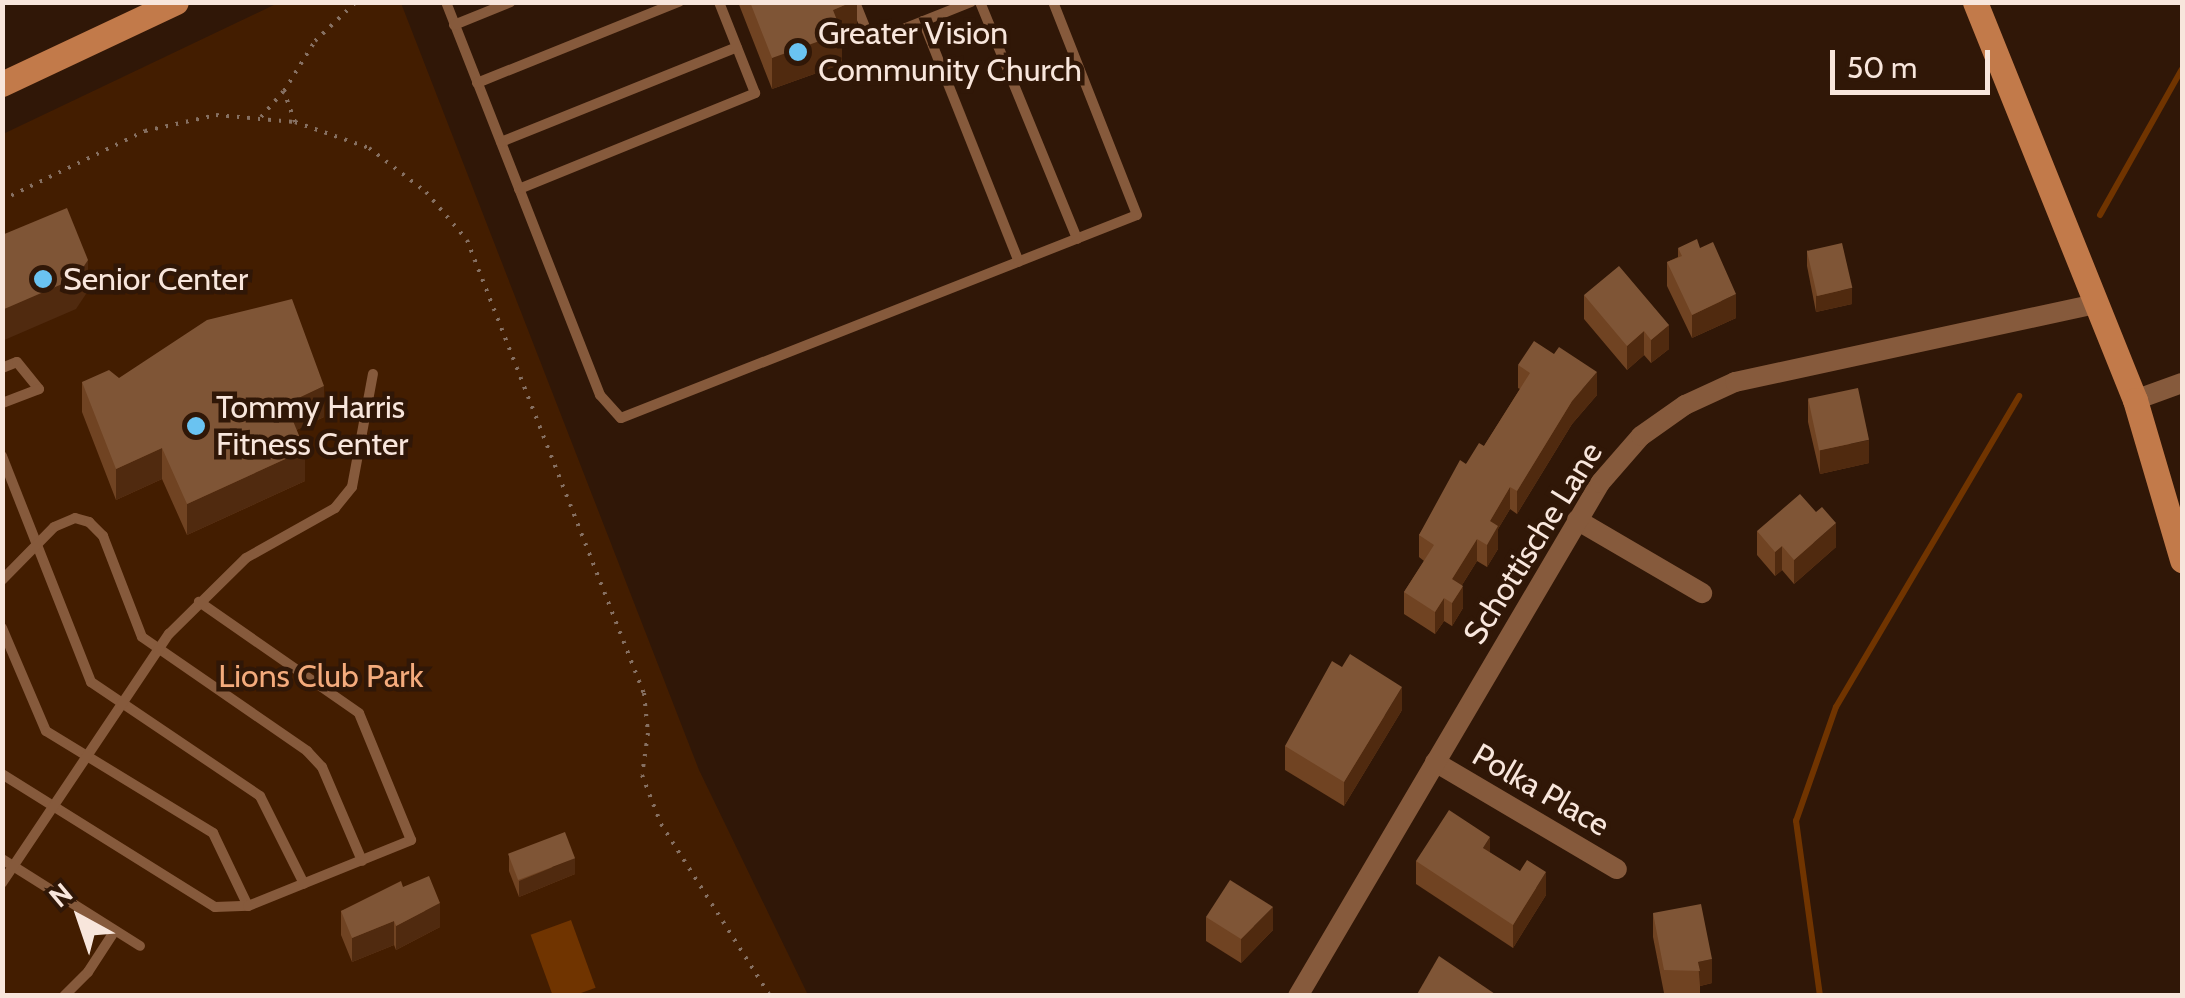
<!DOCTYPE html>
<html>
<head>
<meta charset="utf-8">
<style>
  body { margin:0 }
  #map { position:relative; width:2185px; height:998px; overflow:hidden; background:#301707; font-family:Cabin,sans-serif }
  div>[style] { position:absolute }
  .green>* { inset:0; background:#431d00 }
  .forest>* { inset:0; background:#703400; transform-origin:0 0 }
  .stream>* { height:6px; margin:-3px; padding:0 3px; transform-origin:3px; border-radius:3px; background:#703400 }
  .path>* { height:4px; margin-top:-2px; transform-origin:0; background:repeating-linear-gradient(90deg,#867062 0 2.5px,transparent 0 10.5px) }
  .service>* { height:10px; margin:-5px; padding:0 5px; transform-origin:5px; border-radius:5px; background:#865a3c }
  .minor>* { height:20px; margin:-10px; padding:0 10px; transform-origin:10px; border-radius:10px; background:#865a3c }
  .secondary>* { height:25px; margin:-12.5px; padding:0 12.5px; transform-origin:12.5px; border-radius:12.5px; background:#c27a4a }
  .wall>* { inset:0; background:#704322 }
  .shaded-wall>* { inset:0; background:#502a0f }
  .building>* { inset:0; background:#7f5536; transform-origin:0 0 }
  .dots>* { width:28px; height:28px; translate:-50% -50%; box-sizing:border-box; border:5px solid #301707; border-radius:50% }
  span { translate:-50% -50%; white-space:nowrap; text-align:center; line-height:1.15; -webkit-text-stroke:9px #301707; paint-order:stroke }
  .poi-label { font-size:32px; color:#f8e6dc }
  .left { translate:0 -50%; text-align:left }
  .street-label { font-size:32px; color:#f8e6dc }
  .park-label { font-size:32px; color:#f4ab7c }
  .frame { position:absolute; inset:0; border:5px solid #f8e6dc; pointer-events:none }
  .north { position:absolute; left:30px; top:868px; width:100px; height:100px; -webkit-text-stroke:8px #301707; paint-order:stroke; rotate:320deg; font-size:28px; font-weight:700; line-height:40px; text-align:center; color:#f8e6dc }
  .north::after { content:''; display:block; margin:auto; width:35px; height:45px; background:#f8e6dc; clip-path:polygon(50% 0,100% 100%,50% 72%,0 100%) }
  .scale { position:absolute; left:1830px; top:50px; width:160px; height:45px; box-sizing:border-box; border:5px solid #f8e6dc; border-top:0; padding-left:12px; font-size:30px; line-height:35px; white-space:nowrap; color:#f8e6dc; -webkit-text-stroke:8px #301707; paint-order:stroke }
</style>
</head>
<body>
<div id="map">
  <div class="green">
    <div style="clip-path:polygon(278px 3px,401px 3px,699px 770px,808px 995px,3px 996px,3px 134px)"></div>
  </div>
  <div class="forest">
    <div style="left:571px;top:920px;width:72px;height:43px;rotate:70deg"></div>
  </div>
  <div class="stream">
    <div style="left:2100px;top:215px;width:167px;rotate:-60.7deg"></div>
    <div style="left:1820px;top:996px;width:177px;rotate:-97.8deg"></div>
    <div style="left:1796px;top:821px;width:121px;rotate:-70.7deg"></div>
    <div style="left:1836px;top:707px;width:361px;rotate:-59.5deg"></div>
  </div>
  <div class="path">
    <div style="left:261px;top:117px;width:35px;rotate:-49deg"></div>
    <div style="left:295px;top:122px;width:33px;rotate:-110deg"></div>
    <div style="left:284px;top:91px;width:59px;rotate:-58.2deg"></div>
    <div style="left:315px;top:41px;width:57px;rotate:-43.6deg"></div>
    <div style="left:2px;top:200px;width:159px;rotate:-25.8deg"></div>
    <div style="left:145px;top:131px;width:73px;rotate:-12.7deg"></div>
    <div style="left:216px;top:115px;width:79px;rotate:5.1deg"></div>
    <div style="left:295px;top:122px;width:78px;rotate:19.4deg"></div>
    <div style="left:369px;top:148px;width:72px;rotate:37.7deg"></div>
    <div style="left:426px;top:192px;width:63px;rotate:49.5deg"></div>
    <div style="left:467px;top:240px;width:486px;rotate:68.7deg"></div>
    <div style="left:644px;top:693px;width:40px;rotate:84.3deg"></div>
    <div style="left:648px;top:733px;width:42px;rotate:98.1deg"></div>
    <div style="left:642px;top:775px;width:53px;rotate:68.8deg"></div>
    <div style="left:661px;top:824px;width:204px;rotate:57.6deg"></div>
  </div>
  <div class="service">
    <div style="left:446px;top:2px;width:422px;rotate:68.6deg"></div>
    <div style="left:600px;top:395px;width:31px;rotate:48deg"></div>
    <div style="left:621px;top:418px;width:554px;rotate:-21.48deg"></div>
    <div style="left:1137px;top:215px;width:229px;rotate:-111.5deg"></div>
    <div style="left:855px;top:2px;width:43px;rotate:68.2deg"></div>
    <div style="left:871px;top:42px;width:108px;rotate:-21.8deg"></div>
    <div style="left:980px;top:2px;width:256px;rotate:67.7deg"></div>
    <div style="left:923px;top:21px;width:259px;rotate:68.3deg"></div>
    <div style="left:454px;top:25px;width:61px;rotate:-22deg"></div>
    <div style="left:477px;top:83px;width:218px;rotate:-21.9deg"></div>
    <div style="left:501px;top:142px;width:254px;rotate:-21.9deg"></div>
    <div style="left:519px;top:189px;width:255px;rotate:-22.1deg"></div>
    <div style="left:755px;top:93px;width:98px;rotate:-111.6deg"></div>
    <div style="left:2px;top:368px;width:16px;rotate:-22deg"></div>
    <div style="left:17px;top:362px;width:35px;rotate:51deg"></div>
    <div style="left:39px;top:389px;width:40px;rotate:159deg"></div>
    <div style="left:2px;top:456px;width:243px;rotate:68.5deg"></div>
    <div style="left:91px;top:682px;width:204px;rotate:34deg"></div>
    <div style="left:260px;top:796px;width:98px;rotate:63.4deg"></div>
    <div style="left:2px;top:580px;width:74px;rotate:-45.5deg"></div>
    <div style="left:54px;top:527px;width:23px;rotate:-23deg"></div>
    <div style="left:75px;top:518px;width:15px;rotate:16deg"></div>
    <div style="left:89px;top:522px;width:20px;rotate:45deg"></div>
    <div style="left:103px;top:536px;width:108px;rotate:68.9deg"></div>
    <div style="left:142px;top:637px;width:201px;rotate:34.6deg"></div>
    <div style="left:307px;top:751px;width:22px;rotate:47deg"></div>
    <div style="left:322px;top:767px;width:102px;rotate:66.9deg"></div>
    <div style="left:2px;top:628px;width:112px;rotate:66.9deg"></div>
    <div style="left:46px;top:731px;width:196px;rotate:31.4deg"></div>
    <div style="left:213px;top:833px;width:81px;rotate:64.4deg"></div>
    <div style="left:2px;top:774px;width:251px;rotate:32deg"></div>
    <div style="left:215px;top:907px;width:33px;rotate:-2deg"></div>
    <div style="left:248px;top:906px;width:176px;rotate:-22deg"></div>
    <div style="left:411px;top:840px;width:137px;rotate:-112.3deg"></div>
    <div style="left:359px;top:713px;width:195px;rotate:-145.2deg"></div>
    <div style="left:2px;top:859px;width:163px;rotate:32.2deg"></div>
    <div style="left:2px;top:883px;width:300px;rotate:-56.2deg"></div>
    <div style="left:169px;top:634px;width:108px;rotate:-44.6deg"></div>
    <div style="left:246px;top:558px;width:102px;rotate:-29.3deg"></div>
    <div style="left:335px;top:508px;width:27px;rotate:-51deg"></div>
    <div style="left:352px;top:487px;width:115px;rotate:-79.5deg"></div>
    <div style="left:64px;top:996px;width:34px;rotate:-45deg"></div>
    <div style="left:88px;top:972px;width:48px;rotate:-57deg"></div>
  </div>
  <div class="minor">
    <div style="left:2135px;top:400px;width:50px;rotate:-19.9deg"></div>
    <div style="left:1577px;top:520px;width:145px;rotate:30.3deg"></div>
    <div style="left:1435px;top:762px;width:211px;rotate:30.5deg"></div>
    <div style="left:1298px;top:996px;width:595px;rotate:-59.51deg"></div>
    <div style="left:1600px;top:483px;width:62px;rotate:-48.9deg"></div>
    <div style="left:1641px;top:436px;width:54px;rotate:-35.2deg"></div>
    <div style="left:1685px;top:405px;width:55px;rotate:-24.7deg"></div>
    <div style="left:1735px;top:382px;width:370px;rotate:-12.2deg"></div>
  </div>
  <div class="secondary">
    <div style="left:1975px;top:2px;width:429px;rotate:68.1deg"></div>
    <div style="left:2135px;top:400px;width:167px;rotate:73.6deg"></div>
    <div style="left:2px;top:84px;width:192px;rotate:-25.2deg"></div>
  </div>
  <div class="wall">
    <div style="clip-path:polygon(738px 2px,857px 2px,857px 31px,842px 37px,842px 64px,772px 89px)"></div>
    <div style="clip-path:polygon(1678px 248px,1736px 318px,1692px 338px,1667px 286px,1667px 262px,1678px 257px)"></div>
    <div style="clip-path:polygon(1807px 250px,1852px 304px,1816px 312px,1807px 266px)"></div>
    <div style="clip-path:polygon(1584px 295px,1669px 325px,1669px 349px,1651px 363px,1644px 355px,1627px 370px,1584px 319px)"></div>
    <div style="clip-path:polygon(1518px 365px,1597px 395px,1572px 424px,1517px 514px,1510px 509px,1498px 529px,1498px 549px,1487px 567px,1477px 561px,1462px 585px,1463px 608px,1452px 626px,1444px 621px,1435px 634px,1404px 614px,1404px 592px,1424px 561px,1419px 557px,1419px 535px,1466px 464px,1484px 446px,1520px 389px,1518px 388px)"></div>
    <div style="clip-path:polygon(119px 378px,324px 417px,296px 430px,305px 481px,187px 535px,162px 479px,116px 500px,82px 412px,82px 382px)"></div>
    <div style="clip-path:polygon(1808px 399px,1869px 463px,1820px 474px,1808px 422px)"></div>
    <div style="clip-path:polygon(1757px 531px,1836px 547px,1794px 584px,1782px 570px,1775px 576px,1757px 555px)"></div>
    <div style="clip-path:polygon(1402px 710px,1344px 806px,1285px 770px,1285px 746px)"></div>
    <div style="clip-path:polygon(1490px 853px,1546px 895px,1513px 948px,1416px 884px,1416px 861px)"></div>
    <div style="clip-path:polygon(509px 855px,575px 874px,519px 897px,509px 871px)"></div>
    <div style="clip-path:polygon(403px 887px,440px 927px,396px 950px,394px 945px,352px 962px,341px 935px,341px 911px)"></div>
    <div style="clip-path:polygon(1653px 913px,1712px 983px,1700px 986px,1700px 994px,1664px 993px,1653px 937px)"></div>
    <div style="clip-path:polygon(1206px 917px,1273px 930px,1241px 963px,1206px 941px)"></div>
  </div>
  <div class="shaded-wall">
    <div style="clip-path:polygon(852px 2px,857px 2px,857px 31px,842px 37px,842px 64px,772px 89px,772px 58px,833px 10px)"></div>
    <div style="clip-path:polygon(88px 260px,88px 291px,76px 309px,2px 341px,2px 310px)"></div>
    <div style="clip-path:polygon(1852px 288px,1852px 304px,1816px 312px,1816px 296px)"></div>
    <div style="clip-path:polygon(1736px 294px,1736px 318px,1692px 338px,1692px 315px)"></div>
    <div style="clip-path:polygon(1669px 325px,1669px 349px,1651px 363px,1651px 340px)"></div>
    <div style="clip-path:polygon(1644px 331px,1644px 355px,1627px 370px,1627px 346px)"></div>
    <div style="clip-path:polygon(1597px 372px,1597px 395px,1572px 424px,1517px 514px,1517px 491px,1572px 401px)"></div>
    <div style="clip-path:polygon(324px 386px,324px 417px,286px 435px,286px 404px)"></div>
    <div style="clip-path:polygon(1869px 440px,1869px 463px,1820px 474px,1820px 450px)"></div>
    <div style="clip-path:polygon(162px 448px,162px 479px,116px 500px,116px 469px)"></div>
    <div style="clip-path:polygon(305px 450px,305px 481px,187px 535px,187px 504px)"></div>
    <div style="clip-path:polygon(1510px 487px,1510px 509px,1498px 529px,1498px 549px,1487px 567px,1487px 545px,1490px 521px)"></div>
    <div style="clip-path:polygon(1836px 523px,1836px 547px,1794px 584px,1794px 560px)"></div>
    <div style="clip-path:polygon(1477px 539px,1477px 561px,1452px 601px,1452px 579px)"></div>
    <div style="clip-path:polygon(1782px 546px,1782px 570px,1775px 576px,1775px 552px)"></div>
    <div style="clip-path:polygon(1463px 586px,1463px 608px,1452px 626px,1452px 603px)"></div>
    <div style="clip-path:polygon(1444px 598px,1444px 621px,1435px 634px,1435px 612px)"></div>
    <div style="clip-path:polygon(1402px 687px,1402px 710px,1344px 806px,1344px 782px)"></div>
    <div style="clip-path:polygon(1490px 837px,1490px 860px,1483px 848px)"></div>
    <div style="clip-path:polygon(575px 858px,575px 874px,519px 897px,519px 881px)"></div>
    <div style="clip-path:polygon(1546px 872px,1546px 895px,1513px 948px,1513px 925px)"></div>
    <div style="clip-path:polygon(440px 903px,440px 927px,396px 950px,396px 926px)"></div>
    <div style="clip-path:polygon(1273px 907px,1273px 930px,1241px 963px,1241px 939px)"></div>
    <div style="clip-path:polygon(394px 921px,394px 945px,352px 962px,352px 938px)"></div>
    <div style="clip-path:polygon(1712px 959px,1712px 983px,1700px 986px,1698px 962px)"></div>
  </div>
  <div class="building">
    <div style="clip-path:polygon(750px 2px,852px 2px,833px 10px,842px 33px,772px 58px)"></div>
    <div style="clip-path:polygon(67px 208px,88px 260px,76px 278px,2px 310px,2px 235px)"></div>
    <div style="clip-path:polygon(1697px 239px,1700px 248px,1713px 242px,1736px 294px,1692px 315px,1667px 262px,1682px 256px,1678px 248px)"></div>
    <div style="left:1842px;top:243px;width:46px;height:36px;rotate:77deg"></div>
    <div style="clip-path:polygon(1619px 266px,1669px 325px,1651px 340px,1644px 331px,1627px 346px,1584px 295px)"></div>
    <div style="clip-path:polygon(292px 299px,324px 386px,286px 404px,305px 450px,187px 504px,162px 448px,116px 469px,82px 382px,109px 370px,119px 378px,207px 320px)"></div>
    <div style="clip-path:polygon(1534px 341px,1554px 354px,1559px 347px,1597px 372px,1572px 401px,1517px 491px,1510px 487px,1490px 521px,1498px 526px,1487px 545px,1477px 539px,1452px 579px,1463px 586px,1452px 603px,1444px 598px,1435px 612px,1404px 592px,1434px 545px,1419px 535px,1460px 460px,1466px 464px,1479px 443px,1484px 446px,1530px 373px,1518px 365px)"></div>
    <div style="left:1858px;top:388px;width:53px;height:51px;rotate:78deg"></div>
    <div style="clip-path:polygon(1800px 494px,1816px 512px,1822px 507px,1836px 523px,1794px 560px,1782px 546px,1775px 552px,1757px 531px)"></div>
    <div style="clip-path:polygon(1350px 654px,1402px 687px,1344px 782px,1285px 746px,1332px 661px,1342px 667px)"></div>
    <div style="clip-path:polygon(1449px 810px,1490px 837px,1483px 848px,1520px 871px,1527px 860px,1546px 872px,1513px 925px,1416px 861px)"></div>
    <div style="left:565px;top:832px;width:28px;height:61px;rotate:69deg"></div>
    <div style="clip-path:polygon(429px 876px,440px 903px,396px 926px,394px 921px,352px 938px,341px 911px,401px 881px,403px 887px)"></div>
    <div style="clip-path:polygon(1230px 880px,1273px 907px,1241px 939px,1206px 917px)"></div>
    <div style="clip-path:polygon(1701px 904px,1712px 959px,1698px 962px,1700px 971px,1664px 970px,1653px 913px)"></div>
    <div style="clip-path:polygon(1439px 956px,1498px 996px,1416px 996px)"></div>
  </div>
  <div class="dots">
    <div style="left:798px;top:52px;background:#6ac3f1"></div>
    <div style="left:43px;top:279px;background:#6ac3f1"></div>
    <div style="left:196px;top:426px;background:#6ac3f1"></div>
  </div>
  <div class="poi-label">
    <span class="left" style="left:818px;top:52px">Greater Vision<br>Community Church</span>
    <span class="left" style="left:63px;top:279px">Senior Center</span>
    <span class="left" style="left:216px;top:426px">Tommy Harris<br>Fitness Center</span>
  </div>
  <div class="street-label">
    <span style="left:1533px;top:543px;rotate:-58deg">Schottische Lane</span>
    <span style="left:1541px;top:790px;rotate:30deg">Polka Place</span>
  </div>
  <div class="park-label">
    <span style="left:321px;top:676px">Lions Club Park</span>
  </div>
  <div class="frame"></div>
  <div class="north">N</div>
  <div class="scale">50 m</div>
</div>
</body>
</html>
